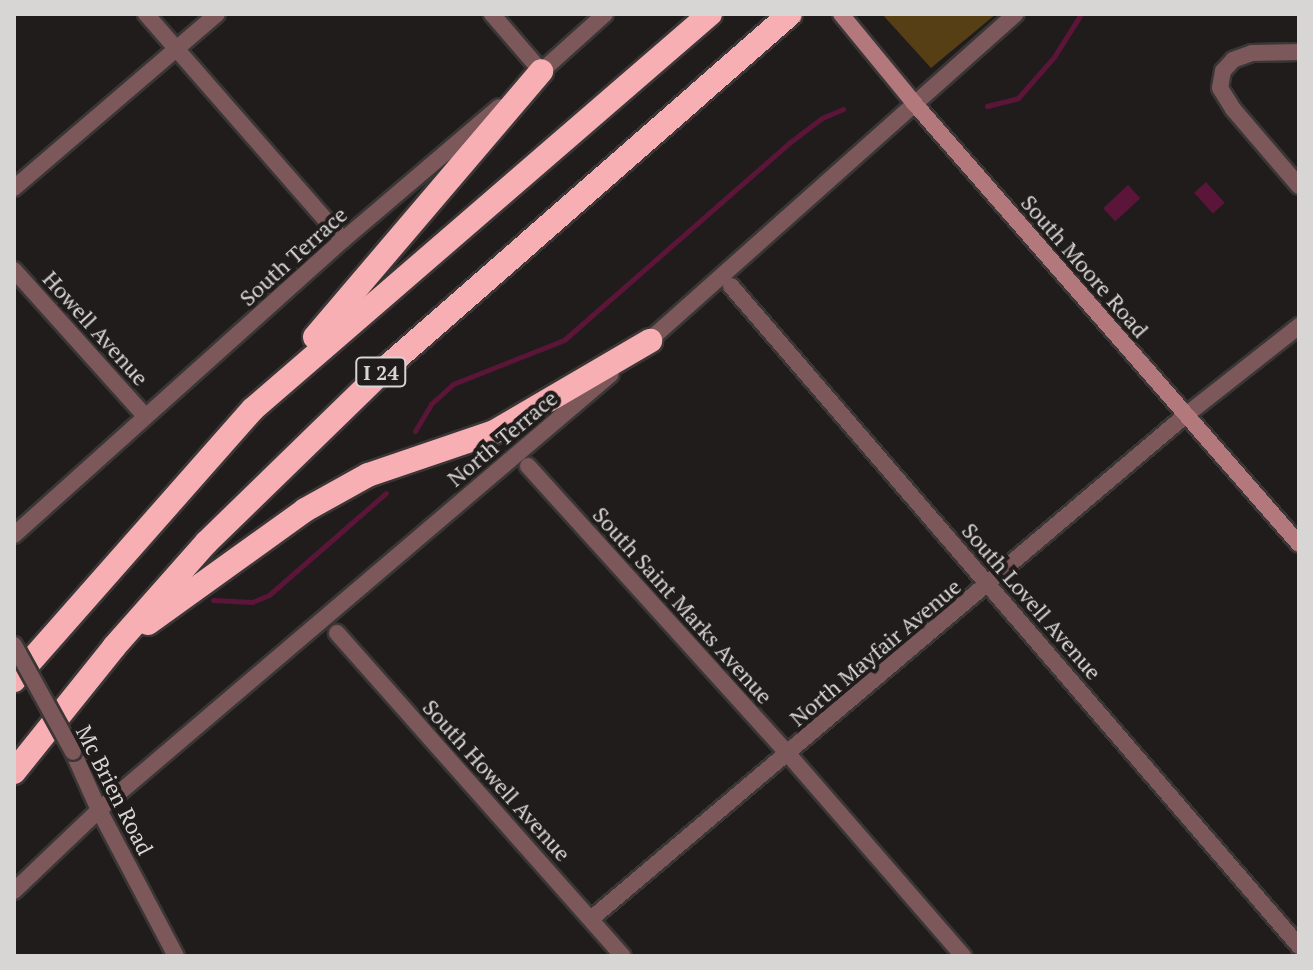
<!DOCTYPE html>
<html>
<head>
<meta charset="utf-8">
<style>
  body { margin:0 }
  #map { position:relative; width:1313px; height:970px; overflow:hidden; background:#201c1c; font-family:"PT Serif",serif }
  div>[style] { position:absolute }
  .green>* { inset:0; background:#573f15 }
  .water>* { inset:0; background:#5b1538; transform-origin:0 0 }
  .stream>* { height:5px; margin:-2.5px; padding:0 2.5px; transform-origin:2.5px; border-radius:2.5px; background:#5b1538 }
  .roads { filter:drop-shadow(2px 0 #3a3636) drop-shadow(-2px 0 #3a3636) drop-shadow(0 2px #3a3636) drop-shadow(0 -2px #3a3636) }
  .minor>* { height:16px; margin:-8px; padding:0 8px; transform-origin:8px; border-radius:8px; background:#7c585a }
  .tertiary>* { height:16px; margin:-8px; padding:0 8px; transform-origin:8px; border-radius:8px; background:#7c585a }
  .secondary>* { height:16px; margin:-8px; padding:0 8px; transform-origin:8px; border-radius:8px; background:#b3787c }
  .motorway>* { height:24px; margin:-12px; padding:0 12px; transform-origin:12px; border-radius:12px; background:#f8afb3 }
  .bridges { filter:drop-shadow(2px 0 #3a3636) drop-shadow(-2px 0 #3a3636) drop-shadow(0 2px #3a3636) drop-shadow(0 -2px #3a3636) }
  .tertiary-bridge>* { height:16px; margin:-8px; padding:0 8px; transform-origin:8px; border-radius:8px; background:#7c585a }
  span { translate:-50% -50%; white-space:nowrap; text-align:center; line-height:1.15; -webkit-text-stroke:8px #201c1c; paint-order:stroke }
  .shield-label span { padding:2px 6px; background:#201c1c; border:2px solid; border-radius:6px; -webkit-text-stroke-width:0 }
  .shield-label { font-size:20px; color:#d8d6d5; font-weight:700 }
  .street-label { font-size:22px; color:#d8d6d5 }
  .frame { position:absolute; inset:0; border:16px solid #d8d6d5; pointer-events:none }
</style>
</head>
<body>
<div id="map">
  <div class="green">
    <div style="clip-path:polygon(882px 14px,996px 14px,931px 68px)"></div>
  </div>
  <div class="water">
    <div style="left:1206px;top:182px;width:28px;height:16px;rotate:48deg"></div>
    <div style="left:1128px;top:185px;width:18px;height:34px;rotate:47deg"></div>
  </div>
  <div class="stream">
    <div style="left:987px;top:106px;width:32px;rotate:-14deg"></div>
    <div style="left:1018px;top:98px;width:55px;rotate:-48.7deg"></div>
    <div style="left:1054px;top:57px;width:51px;rotate:-57.9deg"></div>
    <div style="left:415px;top:431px;width:31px;rotate:-59deg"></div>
    <div style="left:431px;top:404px;width:30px;rotate:-42deg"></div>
    <div style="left:453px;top:384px;width:119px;rotate:-21.6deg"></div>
    <div style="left:564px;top:340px;width:299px;rotate:-41.2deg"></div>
    <div style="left:789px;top:143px;width:41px;rotate:-37.1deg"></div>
    <div style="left:822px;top:118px;width:23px;rotate:-23deg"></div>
    <div style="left:213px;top:600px;width:39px;rotate:3deg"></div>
    <div style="left:252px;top:602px;width:18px;rotate:-22deg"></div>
    <div style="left:269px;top:595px;width:155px;rotate:-41.1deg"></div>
  </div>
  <div class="roads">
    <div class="minor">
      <div style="left:146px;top:14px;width:300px;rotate:48.9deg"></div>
      <div style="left:492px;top:14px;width:75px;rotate:49.3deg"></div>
      <div style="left:1299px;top:52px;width:47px;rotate:178.8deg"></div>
      <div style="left:1252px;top:53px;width:20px;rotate:160deg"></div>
      <div style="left:1233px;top:60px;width:15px;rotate:132deg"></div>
      <div style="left:1223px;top:71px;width:17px;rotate:100deg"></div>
      <div style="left:1220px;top:88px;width:25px;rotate:58deg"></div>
      <div style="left:1233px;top:109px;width:101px;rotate:49.4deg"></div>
      <div style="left:14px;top:188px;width:267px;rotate:-40.6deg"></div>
      <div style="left:14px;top:270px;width:196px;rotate:48.1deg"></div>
      <div style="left:731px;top:286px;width:871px;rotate:49.28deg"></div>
      <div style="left:528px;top:466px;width:389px;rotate:47.9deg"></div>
      <div style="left:789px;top:755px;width:266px;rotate:49.1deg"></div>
      <div style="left:337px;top:633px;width:431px;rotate:48.5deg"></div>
      <div style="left:591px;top:919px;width:780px;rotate:-40.27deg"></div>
      <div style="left:1186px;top:415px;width:144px;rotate:-38.2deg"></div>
    </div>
    <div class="tertiary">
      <div style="left:535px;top:77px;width:94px;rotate:-42deg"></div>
      <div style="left:644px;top:345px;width:498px;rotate:-41.7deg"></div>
      <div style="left:14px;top:535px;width:442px;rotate:-41.9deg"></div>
      <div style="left:343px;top:240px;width:205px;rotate:-40.4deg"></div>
      <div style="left:73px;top:752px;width:64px;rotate:65.9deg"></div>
      <div style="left:99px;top:810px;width:165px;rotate:62.2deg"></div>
      <div style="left:14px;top:891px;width:117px;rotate:-43.6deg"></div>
      <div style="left:99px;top:810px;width:672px;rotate:-40.42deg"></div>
    </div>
    <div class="secondary">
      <div style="left:841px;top:14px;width:115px;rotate:50.6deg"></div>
      <div style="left:914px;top:103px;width:585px;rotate:48.88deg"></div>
    </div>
    <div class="motorway">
      <div style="left:315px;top:337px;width:349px;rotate:-49.6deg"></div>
      <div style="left:148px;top:623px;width:193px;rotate:-35.7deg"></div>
      <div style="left:305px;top:510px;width:72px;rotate:-29.1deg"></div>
      <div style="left:368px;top:475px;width:133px;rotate:-18.8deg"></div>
      <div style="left:494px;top:432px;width:181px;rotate:-30.3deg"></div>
      <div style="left:14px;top:680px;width:361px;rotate:-48.6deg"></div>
      <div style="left:253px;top:409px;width:604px;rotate:-40.84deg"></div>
      <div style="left:14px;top:772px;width:160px;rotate:-51.3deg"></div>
      <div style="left:114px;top:647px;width:140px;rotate:-48.5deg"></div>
      <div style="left:207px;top:542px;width:252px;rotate:-44.2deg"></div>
      <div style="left:388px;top:366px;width:534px;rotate:-41.21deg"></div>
    </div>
  </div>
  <div class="bridges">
    <div class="tertiary-bridge">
      <div style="left:14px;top:645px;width:122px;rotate:61.1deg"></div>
    </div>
  </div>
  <div class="shield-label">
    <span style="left:381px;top:372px">I 24</span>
  </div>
  <div class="street-label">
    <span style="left:293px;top:256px;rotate:-42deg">South Terrace</span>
    <span style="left:1085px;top:266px;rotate:49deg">South Moore Road</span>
    <span style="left:96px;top:328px;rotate:48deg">Howell Avenue</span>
    <span style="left:502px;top:438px;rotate:-40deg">North Terrace</span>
    <span style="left:1032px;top:601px;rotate:49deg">South Lovell Avenue</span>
    <span style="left:683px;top:605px;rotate:48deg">South Saint Marks Avenue</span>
    <span style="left:875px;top:652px;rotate:-40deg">North Mayfair Avenue</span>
    <span style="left:497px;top:780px;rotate:48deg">South Howell Avenue</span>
    <span style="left:115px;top:790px;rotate:63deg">Mc Brien Road</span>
  </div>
  <div class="frame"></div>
</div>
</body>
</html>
